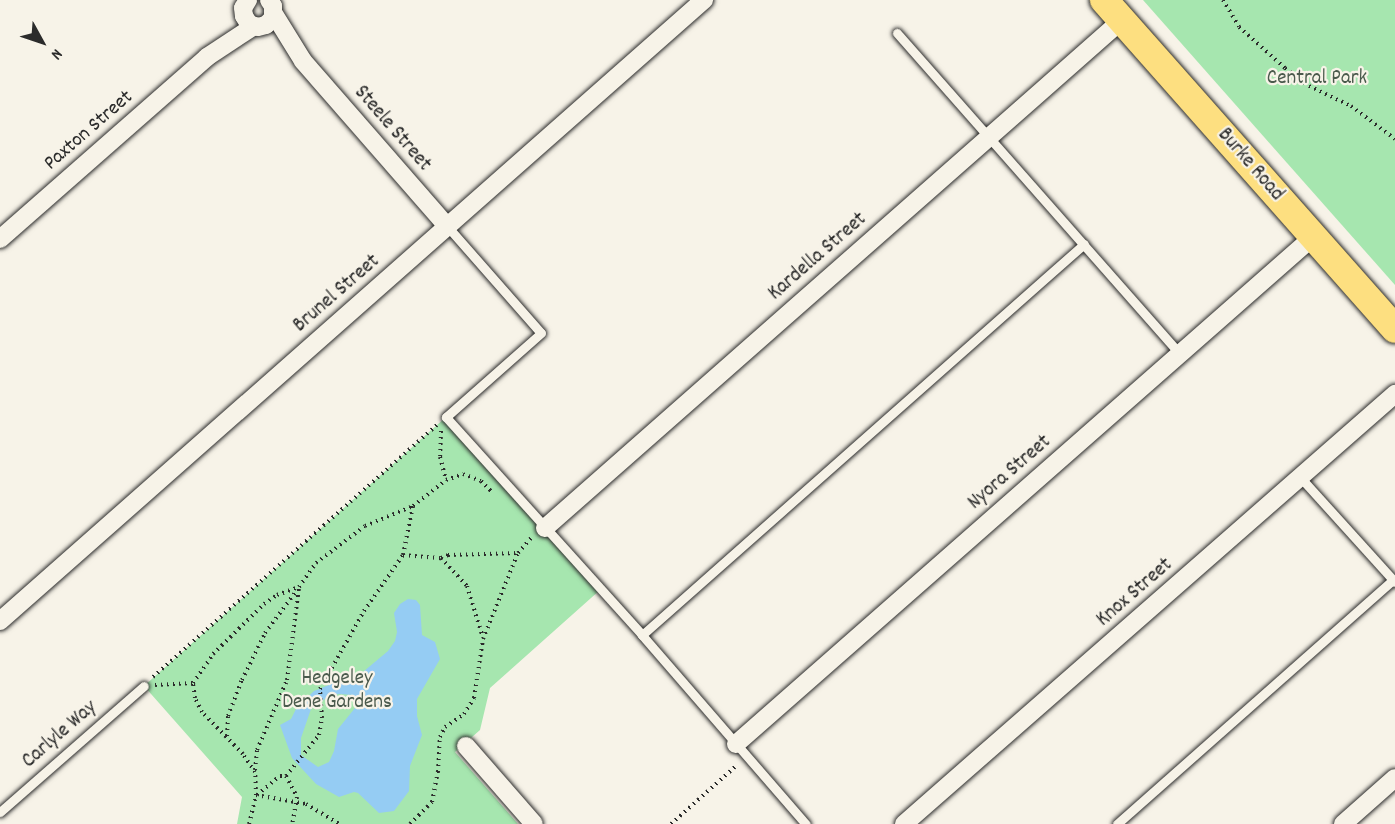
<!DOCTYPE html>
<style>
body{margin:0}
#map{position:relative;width:1395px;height:824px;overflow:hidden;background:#f7f3e8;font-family:Dekko,sans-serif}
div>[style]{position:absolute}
.green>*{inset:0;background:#a6e6af}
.water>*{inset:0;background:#95ccf3}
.path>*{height:4px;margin-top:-2px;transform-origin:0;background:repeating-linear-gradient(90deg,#2b2b2b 0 1.5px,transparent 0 6px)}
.roads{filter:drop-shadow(0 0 2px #2b2b2b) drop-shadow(0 0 2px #2b2b2b)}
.service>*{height:9px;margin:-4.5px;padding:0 4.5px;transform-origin:4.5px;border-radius:4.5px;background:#f7f3e8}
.minor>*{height:18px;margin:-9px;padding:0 9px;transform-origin:9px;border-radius:9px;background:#f7f3e8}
.primary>*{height:28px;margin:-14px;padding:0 14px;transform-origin:14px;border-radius:14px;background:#fddf80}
span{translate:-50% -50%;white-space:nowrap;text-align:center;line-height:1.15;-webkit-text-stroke:4.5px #f7f3e8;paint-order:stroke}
.park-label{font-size:21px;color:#4a5a4c}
.street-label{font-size:21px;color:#2b2b2b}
.north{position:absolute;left:12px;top:12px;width:60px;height:60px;-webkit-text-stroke:4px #f7f3e8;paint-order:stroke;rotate:130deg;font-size:16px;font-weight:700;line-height:24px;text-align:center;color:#2b2b2b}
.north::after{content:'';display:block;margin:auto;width:21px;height:27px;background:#2b2b2b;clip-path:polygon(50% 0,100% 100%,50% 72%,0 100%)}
</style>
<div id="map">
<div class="green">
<i style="clip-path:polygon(1143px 0,1395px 0,1395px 285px)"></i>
<i style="clip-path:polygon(446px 417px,600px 590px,490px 688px,480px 730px,455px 752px,518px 824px,237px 824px,242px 797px,144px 686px)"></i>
</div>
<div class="water">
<i style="clip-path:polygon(evenodd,408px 599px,416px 600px,420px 605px,422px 635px,435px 642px,440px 659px,417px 699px,417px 716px,422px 735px,410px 766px,409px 791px,394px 811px,379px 813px,358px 793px,354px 792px,339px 797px,316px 784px,292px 758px,280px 725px,291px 719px,297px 707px,314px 691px,334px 683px,351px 682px,388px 651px,395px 641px,397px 632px,394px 613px,400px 604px,408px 599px,339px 694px,353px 695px,355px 708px,338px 729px,334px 751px,329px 762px,318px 767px,301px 755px,301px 738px,311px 709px,329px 696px,339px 694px)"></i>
</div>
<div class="path">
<i style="left:1223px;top:0;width:31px;rotate:59deg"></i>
<i style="left:1239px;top:27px;width:62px;rotate:41.7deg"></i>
<i style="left:1285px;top:68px;width:30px;rotate:37deg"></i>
<i style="left:1309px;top:86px;width:47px;rotate:25.5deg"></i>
<i style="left:1351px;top:106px;width:55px;rotate:36.9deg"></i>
<i style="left:441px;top:431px;width:26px;rotate:92deg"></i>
<i style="left:440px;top:457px;width:24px;rotate:75deg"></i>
<i style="left:403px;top:555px;width:50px;rotate:-78.5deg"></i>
<i style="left:441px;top:558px;width:38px;rotate:47deg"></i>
<i style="left:467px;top:586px;width:54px;rotate:72.9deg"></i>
<i style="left:153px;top:677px;width:380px;rotate:-41.6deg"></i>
<i style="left:155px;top:685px;width:38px;rotate:-3deg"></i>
<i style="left:227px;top:736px;width:20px;rotate:-87deg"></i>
<i style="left:228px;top:716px;width:39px;rotate:-69deg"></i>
<i style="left:242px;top:680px;width:52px;rotate:-63.9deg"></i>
<i style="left:265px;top:633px;width:54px;rotate:-53.3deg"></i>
<i style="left:255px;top:770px;width:20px;rotate:-84deg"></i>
<i style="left:257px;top:750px;width:76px;rotate:-66.8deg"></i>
<i style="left:287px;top:680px;width:94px;rotate:-82.6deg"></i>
<i style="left:286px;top:776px;width:24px;rotate:62deg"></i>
<i style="left:297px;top:797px;width:27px;rotate:100deg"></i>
<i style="left:256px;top:795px;width:23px;rotate:-92deg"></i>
<i style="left:255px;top:772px;width:22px;rotate:-124deg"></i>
<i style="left:243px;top:754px;width:59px;rotate:-134.3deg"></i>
<i style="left:202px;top:712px;width:16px;rotate:-117deg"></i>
<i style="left:195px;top:698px;width:15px;rotate:-98deg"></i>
<i style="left:193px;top:683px;width:35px;rotate:-55deg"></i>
<i style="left:213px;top:654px;width:71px;rotate:-44.4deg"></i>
<i style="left:264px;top:604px;width:16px;rotate:-35deg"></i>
<i style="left:277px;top:595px;width:23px;rotate:-20deg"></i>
<i style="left:299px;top:587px;width:29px;rotate:-55deg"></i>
<i style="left:316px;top:563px;width:61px;rotate:-37.1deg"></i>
<i style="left:365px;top:526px;width:52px;rotate:-22.6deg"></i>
<i style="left:413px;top:506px;width:42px;rotate:-38.2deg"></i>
<i style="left:446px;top:480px;width:18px;rotate:-19deg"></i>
<i style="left:463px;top:474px;width:19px;rotate:21deg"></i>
<i style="left:481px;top:481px;width:16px;rotate:45deg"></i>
<i style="left:257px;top:795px;width:30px;rotate:-40deg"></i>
<i style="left:280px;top:776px;width:6px"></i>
<i style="left:286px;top:776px;width:53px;rotate:-51.2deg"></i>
<i style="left:319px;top:735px;width:17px;rotate:-80deg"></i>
<i style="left:322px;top:718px;width:29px;rotate:-94deg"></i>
<i style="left:320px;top:689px;width:90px;rotate:-60.6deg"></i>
<i style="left:364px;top:611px;width:68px;rotate:-55.1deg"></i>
<i style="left:403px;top:555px;width:38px;rotate:5deg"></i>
<i style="left:441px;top:558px;width:8px;rotate:-23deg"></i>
<i style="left:448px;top:555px;width:70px;rotate:-1.6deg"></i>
<i style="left:249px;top:824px;width:30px;rotate:-76deg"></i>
<i style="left:256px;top:795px;width:51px;rotate:10.2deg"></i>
<i style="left:306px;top:804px;width:39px;rotate:31deg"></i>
<i style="left:410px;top:824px;width:31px;rotate:-45deg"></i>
<i style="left:432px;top:802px;width:31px;rotate:-79deg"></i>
<i style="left:438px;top:772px;width:35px;rotate:-87deg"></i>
<i style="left:440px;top:737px;width:11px;rotate:-63deg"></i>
<i style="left:445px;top:727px;width:23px;rotate:-34deg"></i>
<i style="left:464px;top:714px;width:19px;rotate:-58deg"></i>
<i style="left:474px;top:698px;width:60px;rotate:-81.3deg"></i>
<i style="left:483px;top:639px;width:93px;rotate:-67.9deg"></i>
<i style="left:518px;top:553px;width:20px;rotate:-49deg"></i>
<i style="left:671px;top:824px;width:89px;rotate:-41.8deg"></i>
</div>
<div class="roads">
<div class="service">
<i style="left:897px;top:33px;width:428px;rotate:48.6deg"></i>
<i style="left:447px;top:226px;width:142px;rotate:48.7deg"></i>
<i style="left:541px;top:333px;width:127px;rotate:138.5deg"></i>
<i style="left:446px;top:417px;width:293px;rotate:48deg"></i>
<i style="left:642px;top:635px;width:250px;rotate:49.1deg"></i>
<i style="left:1301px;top:478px;width:140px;rotate:47.9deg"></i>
<i style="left:642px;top:635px;width:590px;rotate:-41.5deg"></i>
<i style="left:0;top:812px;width:191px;rotate:-41.2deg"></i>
<i style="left:1117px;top:824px;width:368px;rotate:-41.5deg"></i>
</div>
<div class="minor">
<i style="left:248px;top:0;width:9px;rotate:122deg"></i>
<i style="left:243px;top:8px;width:8px;rotate:83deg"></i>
<i style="left:244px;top:16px;width:9px;rotate:58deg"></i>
<i style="left:249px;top:24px;width:9px;rotate:18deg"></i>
<i style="left:258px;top:27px;width:8px;rotate:-14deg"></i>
<i style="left:266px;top:25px;width:10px;rotate:-45deg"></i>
<i style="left:273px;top:18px;width:12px;rotate:-90deg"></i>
<i style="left:273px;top:6px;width:7px;rotate:-124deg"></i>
<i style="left:274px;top:14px;width:55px;rotate:58.3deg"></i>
<i style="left:303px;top:61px;width:219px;rotate:48.9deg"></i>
<i style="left:0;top:239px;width:276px;rotate:-41.3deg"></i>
<i style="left:207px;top:57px;width:56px;rotate:-33.4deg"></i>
<i style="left:545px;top:528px;width:769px;rotate:-41.36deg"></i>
<i style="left:0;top:621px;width:939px;rotate:-41.42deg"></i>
<i style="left:736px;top:744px;width:768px;rotate:-41.31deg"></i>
<i style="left:466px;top:746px;width:103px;rotate:48.9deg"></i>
<i style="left:904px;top:824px;width:653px;rotate:-41.21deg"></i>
<i style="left:1343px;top:824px;width:69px;rotate:-41.5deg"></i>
</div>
<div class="primary">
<i style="left:1104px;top:0;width:439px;rotate:48.5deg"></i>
</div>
</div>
<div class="park-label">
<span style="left:1317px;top:79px">Central Park</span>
<span style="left:337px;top:691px">Hedgeley<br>Dene Gardens</span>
</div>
<div class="street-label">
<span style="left:392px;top:129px;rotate:49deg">Steele Street</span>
<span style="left:89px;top:131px;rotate:-41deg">Paxton Street</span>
<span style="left:1250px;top:165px;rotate:49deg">Burke Road</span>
<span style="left:818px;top:257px;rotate:-41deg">Kardella Street</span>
<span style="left:337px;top:294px;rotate:-41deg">Brunel Street</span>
<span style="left:1010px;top:473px;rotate:-41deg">Nyora Street</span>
<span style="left:1135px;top:593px;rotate:-41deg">Knox Street</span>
<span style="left:60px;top:735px;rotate:-41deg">Carlyle Way</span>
</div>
<div class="north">N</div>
</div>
